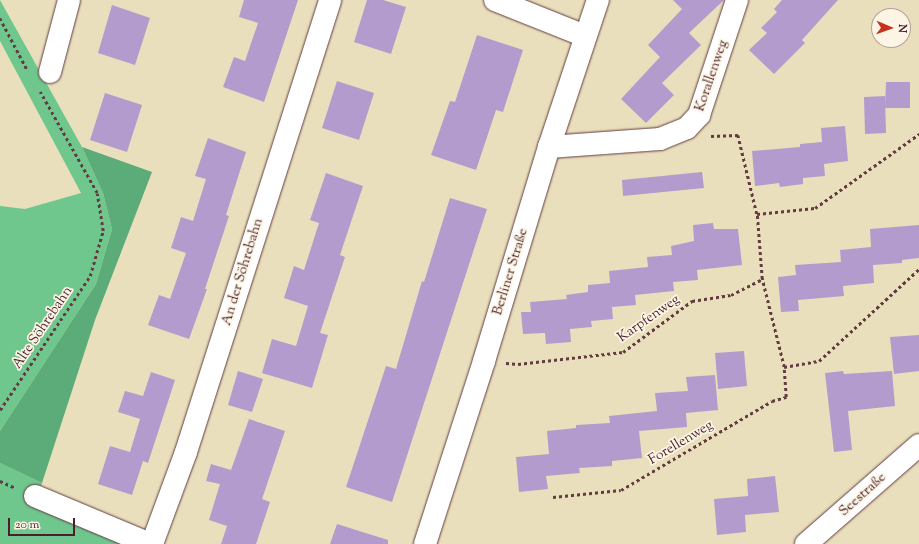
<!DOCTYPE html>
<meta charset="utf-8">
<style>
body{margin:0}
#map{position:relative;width:919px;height:544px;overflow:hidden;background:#eadfbc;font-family:"Sorts Mill Goudy",serif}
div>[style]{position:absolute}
.green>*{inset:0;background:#6fc78e}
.forest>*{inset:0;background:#5bac79}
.building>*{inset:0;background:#b49bcd}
.path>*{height:2.5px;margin-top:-1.25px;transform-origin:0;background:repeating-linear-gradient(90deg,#623c41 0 3px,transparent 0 6px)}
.roads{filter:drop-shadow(0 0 1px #623c41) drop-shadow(0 0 1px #623c41)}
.minor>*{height:22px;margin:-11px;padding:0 11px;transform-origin:11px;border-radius:11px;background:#fff}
span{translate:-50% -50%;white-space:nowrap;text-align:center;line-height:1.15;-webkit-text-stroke:3.5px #fcf5e5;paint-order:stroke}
.street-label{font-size:14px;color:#4a1f2b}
.north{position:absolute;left:871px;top:8px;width:40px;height:40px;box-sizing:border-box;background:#fcf5e5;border:1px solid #b59f9b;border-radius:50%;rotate:92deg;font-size:11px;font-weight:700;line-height:16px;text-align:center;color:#4a1f2b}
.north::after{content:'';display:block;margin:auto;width:14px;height:18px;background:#c8321e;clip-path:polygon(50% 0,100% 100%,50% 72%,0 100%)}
.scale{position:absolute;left:8px;top:518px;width:67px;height:18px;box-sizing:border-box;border:2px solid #4a1f2b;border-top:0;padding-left:5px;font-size:12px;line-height:14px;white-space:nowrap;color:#4a1f2b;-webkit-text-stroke:3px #fcf5e5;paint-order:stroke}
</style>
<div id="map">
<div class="green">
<i style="clip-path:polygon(0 0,82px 147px,103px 193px,112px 229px,96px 284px,0 431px,0 206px,25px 209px,81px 193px,0 41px)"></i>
<i style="clip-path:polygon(0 463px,42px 483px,35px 507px,128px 544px,0 544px)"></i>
</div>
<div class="forest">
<i style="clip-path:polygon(82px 147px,152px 172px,95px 320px,42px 483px,0 463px,0 431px,96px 284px,112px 229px,103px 193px)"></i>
</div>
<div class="building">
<i style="clip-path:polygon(244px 0,298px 0,264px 102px,223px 87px,234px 57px,245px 61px,258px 23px,239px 17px)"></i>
<i style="clip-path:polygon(367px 0,383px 0,406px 7px,391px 54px,354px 42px)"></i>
<i style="clip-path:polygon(673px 0,724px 0,689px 33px,701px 45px,662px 83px,674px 95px,646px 123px,621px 99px,660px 57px,648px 45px,682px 9px)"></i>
<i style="clip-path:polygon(782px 0,838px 0,802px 40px,805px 43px,774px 74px,749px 50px,767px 33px,761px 28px,777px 12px,774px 9px)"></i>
<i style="clip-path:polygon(112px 5px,150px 18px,135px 65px,98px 53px)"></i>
<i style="clip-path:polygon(477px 35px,523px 50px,503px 112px,496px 110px,476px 170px,431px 155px,450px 101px,455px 102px)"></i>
<i style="clip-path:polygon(337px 81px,374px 93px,359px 140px,322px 128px)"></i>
<i style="clip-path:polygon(886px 82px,910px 82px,910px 108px,885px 108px)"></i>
<i style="clip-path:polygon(105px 93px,142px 105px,127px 152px,90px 140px)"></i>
<i style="clip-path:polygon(885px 96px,886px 133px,865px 134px,864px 97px)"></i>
<i style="clip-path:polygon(845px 126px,848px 161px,824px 164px,825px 176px,803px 178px,803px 184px,780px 187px,779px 183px,755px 186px,752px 151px,800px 147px,800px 144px,822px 142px,821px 128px)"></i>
<i style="clip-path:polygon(208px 138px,246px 152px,226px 215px,229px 216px,205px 289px,207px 289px,189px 339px,148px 325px,159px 295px,170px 299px,186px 253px,171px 248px,181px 217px,193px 221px,206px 179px,195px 176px)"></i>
<i style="clip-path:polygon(702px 172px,704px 188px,623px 196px,622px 180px)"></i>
<i style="clip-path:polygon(326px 173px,363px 186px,340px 255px,345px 257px,320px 333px,328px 335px,312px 388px,262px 373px,272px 339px,296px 346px,308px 306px,284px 298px,294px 266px,304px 270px,319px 223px,310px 220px)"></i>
<i style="clip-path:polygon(450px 198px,487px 209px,392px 502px,346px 487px,386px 366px,396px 369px,422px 281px,424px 282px)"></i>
<i style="clip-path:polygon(713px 223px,714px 229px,738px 229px,742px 265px,697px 270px,698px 280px,673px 282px,674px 291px,635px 295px,636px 305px,612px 307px,613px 319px,591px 321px,592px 327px,570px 329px,571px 342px,546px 344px,545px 333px,523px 334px,521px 312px,531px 312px,530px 302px,567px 299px,566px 295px,588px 292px,588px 285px,610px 283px,609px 271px,648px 267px,647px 257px,672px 255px,671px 246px,694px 241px,693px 225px)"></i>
<i style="clip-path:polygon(919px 225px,919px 258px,902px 260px,902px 263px,873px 265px,874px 283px,843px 286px,844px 296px,798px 300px,799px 311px,781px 312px,778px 277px,796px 275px,795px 265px,841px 262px,840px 250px,871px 247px,870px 229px)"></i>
<i style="clip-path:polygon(919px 335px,919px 371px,894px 374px,890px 337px)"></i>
<i style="clip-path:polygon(744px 351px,747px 386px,718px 389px,715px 353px)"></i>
<i style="clip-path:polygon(238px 371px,263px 379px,252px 412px,228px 405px)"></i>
<i style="clip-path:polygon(843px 371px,844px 374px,892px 371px,895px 406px,848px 411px,852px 450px,834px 452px,825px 373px)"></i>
<i style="clip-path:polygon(151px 372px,175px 380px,148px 463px,143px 461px,132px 495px,98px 484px,110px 446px,130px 452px,140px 419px,118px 412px,125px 391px,143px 396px)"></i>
<i style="clip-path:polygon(715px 375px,718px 410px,686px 413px,687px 427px,639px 431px,642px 458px,612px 461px,612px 466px,579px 468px,580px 473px,546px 476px,548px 489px,519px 492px,516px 457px,549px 454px,547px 431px,576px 428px,576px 425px,610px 423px,609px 416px,657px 411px,655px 393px,688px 391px,686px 377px)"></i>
<i style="clip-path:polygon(249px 419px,285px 431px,262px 499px,270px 502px,256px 544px,221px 544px,227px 526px,209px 520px,220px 484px,206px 481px,211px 464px,231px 470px)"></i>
<i style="clip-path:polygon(775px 476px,779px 512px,745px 515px,746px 532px,717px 535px,714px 499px,748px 496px,747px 479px)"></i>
<i style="clip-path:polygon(337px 524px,388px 540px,388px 544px,330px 544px)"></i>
</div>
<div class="path">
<i style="left:0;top:18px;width:60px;rotate:62.2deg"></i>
<i style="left:711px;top:136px;width:27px;rotate:-2deg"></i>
<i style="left:738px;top:135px;width:81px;rotate:76.5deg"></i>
<i style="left:506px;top:363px;width:12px;rotate:5deg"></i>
<i style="left:518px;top:364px;width:106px;rotate:-6.5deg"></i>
<i style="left:623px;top:352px;width:86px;rotate:-36.5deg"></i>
<i style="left:692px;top:301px;width:39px;rotate:-9deg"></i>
<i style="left:731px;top:295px;width:35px;rotate:-27deg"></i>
<i style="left:762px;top:279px;width:65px;rotate:-94.4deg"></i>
<i style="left:757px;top:214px;width:58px;rotate:-5.9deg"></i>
<i style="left:815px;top:208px;width:128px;rotate:-35.4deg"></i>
<i style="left:784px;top:367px;width:36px;rotate:-10deg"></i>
<i style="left:819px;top:361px;width:136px;rotate:-42.6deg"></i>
<i style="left:0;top:410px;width:161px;rotate:-56.1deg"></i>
<i style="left:90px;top:276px;width:47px;rotate:-73.9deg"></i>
<i style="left:103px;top:231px;width:38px;rotate:-99deg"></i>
<i style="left:97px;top:193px;width:116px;rotate:-119.4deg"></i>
<i style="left:0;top:481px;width:17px;rotate:24deg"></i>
<i style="left:553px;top:497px;width:68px;rotate:-5.9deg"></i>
<i style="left:621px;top:490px;width:175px;rotate:-30.5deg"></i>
<i style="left:772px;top:401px;width:15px;rotate:-16deg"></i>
<i style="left:786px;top:397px;width:30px;rotate:-94deg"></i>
<i style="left:784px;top:367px;width:91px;rotate:-104deg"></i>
</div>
<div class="roads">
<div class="minor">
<i style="left:495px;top:0;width:97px;rotate:21.8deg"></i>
<i style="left:50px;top:72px;width:74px;rotate:-75.2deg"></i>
<i style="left:549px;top:147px;width:111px;rotate:-4.1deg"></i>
<i style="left:660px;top:139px;width:29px;rotate:-22deg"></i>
<i style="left:687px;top:128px;width:18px;rotate:-47deg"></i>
<i style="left:699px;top:115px;width:121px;rotate:-71.7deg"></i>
<i style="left:35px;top:496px;width:125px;rotate:22.7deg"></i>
<i style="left:152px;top:544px;width:98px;rotate:-69.7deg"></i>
<i style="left:186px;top:452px;width:474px;rotate:-72.3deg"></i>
<i style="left:425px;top:544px;width:192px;rotate:-72.1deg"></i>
<i style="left:484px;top:361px;width:224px;rotate:-73.1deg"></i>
<i style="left:549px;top:147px;width:155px;rotate:-71.6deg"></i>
<i style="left:806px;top:544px;width:150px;rotate:-41.2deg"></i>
</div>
</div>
<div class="street-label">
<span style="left:712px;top:76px;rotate:-71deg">Korallenweg</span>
<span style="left:243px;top:272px;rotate:-73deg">An der Söhrebahn</span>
<span style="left:511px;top:272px;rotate:-73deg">Berliner Straße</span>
<span style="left:649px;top:319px;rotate:-35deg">Karpfenweg</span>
<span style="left:43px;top:328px;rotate:-56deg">Alte Söhrebahn</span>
<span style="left:681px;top:443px;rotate:-31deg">Forellenweg</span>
<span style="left:863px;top:495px;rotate:-42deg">Seestraße</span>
</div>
<div class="north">N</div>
<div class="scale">20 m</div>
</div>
